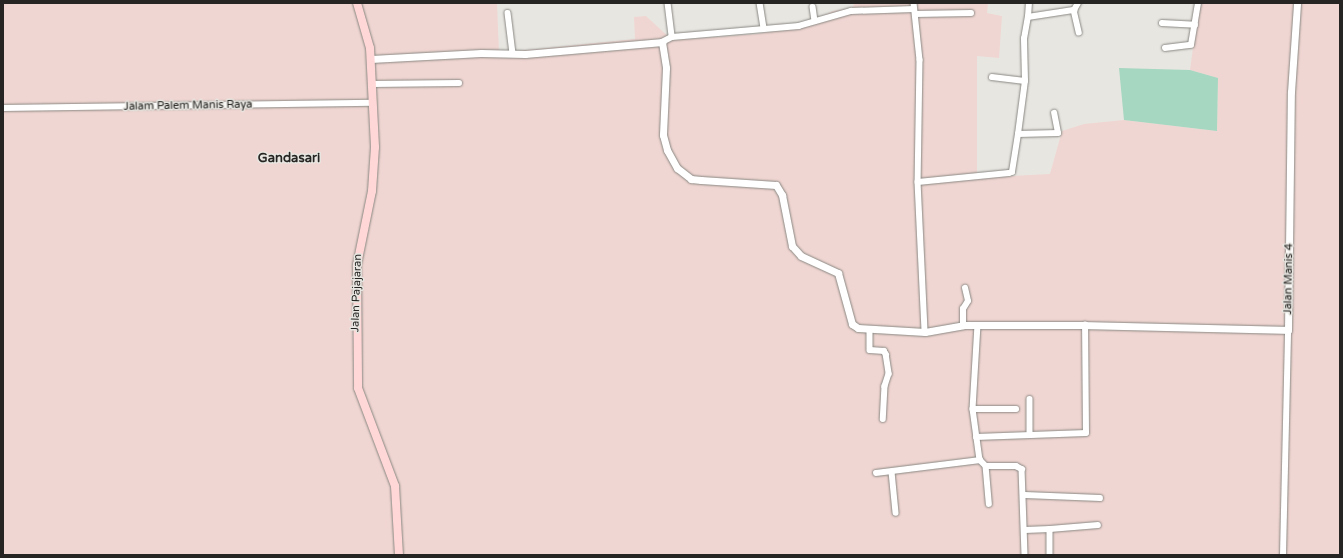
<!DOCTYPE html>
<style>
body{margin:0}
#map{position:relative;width:1343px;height:558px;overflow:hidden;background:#e8e6e1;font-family:"Varela Round",sans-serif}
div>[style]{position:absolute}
.industrial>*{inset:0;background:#f0d6d2}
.green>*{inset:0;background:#a6d7c0}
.roads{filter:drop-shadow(0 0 1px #8a8883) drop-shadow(0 0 1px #8a8883)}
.minor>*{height:5.5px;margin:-2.75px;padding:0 2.75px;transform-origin:2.75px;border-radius:2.75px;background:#fff}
.tertiary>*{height:7px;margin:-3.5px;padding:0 3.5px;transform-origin:3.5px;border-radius:3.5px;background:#fff}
.secondary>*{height:8px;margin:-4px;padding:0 4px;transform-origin:4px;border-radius:4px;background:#ffd7d6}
span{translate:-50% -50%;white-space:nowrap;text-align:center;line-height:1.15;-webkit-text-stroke:3px #e8e6e1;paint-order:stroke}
.street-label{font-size:11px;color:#262523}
.quarter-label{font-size:13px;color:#262523;font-weight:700}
.frame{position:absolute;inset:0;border:4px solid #262523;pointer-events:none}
</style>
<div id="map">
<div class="industrial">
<i style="clip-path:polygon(3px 3px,497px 3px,499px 53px,635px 39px,634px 17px,646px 16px,672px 40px,757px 34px,807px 25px,833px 11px,853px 8px,854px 3px,988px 3px,987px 13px,1002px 16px,999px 58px,977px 56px,977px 178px,1050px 174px,1062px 131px,1084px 124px,1124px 120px,1217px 131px,1218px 78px,1190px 70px,1199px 3px,1340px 3px,1340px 555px,3px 555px)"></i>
</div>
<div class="green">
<i style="clip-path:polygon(1119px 68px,1190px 70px,1218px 78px,1217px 131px,1124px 120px)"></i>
</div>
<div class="roads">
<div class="minor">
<i style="left:668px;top:3px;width:34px;rotate:83deg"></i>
<i style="left:760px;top:3px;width:24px;rotate:81deg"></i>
<i style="left:914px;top:3px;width:57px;rotate:84deg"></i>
<i style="left:920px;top:60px;width:122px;rotate:90.9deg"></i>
<i style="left:918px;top:182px;width:150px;rotate:87.3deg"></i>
<i style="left:813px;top:7px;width:14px;rotate:82deg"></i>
<i style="left:1074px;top:10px;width:23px;rotate:77deg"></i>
<i style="left:508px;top:13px;width:41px;rotate:83deg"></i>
<i style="left:915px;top:14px;width:56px;rotate:-1deg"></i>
<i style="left:1028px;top:17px;width:14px;rotate:-86deg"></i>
<i style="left:1162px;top:23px;width:33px;rotate:3deg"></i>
<i style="left:662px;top:42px;width:11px;rotate:-27deg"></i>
<i style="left:672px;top:37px;width:127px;rotate:-5deg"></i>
<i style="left:799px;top:26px;width:54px;rotate:-16.1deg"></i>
<i style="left:851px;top:11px;width:63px;rotate:-1.8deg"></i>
<i style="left:1165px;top:48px;width:26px;rotate:-7deg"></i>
<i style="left:1191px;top:45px;width:43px;rotate:-80.5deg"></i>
<i style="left:992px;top:77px;width:33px;rotate:7deg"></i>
<i style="left:372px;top:84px;width:87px;rotate:-0.7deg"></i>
<i style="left:3px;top:108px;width:370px;rotate:-0.8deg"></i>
<i style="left:1018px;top:134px;width:53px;rotate:-82.5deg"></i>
<i style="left:1025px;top:81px;width:42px;rotate:-91.4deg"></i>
<i style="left:1024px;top:39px;width:22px;rotate:-80deg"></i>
<i style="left:1028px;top:17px;width:47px;rotate:-8.7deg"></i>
<i style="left:1074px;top:10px;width:8px;rotate:-60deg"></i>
<i style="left:918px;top:182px;width:91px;rotate:-5.6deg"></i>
<i style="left:1009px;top:173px;width:3px;rotate:-18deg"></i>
<i style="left:1012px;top:172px;width:38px;rotate:-81deg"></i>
<i style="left:1018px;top:134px;width:40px;rotate:-1.4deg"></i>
<i style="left:1058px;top:133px;width:20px;rotate:-101deg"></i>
<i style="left:963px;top:325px;width:16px;rotate:-90deg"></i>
<i style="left:963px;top:309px;width:9px;rotate:-58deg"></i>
<i style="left:968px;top:301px;width:13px;rotate:-103deg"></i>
<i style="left:978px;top:325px;width:84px;rotate:93.4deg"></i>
<i style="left:973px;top:409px;width:51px;rotate:82.2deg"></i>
<i style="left:980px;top:460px;width:8px;rotate:45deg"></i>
<i style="left:986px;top:466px;width:30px"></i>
<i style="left:1016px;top:466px;width:7px;rotate:27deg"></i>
<i style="left:1022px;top:469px;width:86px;rotate:88deg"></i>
<i style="left:870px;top:329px;width:21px;rotate:90deg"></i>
<i style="left:870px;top:350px;width:14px;rotate:4deg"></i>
<i style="left:884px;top:351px;width:4px;rotate:56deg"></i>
<i style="left:886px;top:354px;width:20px;rotate:81deg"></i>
<i style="left:889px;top:374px;width:13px;rotate:108deg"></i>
<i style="left:885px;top:386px;width:33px;rotate:93deg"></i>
<i style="left:1030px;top:399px;width:36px;rotate:90deg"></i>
<i style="left:973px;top:409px;width:43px"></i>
<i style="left:976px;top:437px;width:110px;rotate:-2.1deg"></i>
<i style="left:1086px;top:433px;width:108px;rotate:-90.5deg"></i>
<i style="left:986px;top:466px;width:38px;rotate:85deg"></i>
<i style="left:892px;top:472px;width:41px;rotate:84.4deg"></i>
<i style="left:876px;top:473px;width:105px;rotate:-7.1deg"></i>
<i style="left:1025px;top:495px;width:75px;rotate:2.3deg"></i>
<i style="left:1050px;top:529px;width:48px;rotate:-4.8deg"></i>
<i style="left:1025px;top:530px;width:25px;rotate:-2deg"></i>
<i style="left:1050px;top:529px;width:26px;rotate:90deg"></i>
<i style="left:1283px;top:555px;width:225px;rotate:-88.7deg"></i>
</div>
<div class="tertiary">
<i style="left:371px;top:59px;width:110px;rotate:-3.1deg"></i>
<i style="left:481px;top:53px;width:44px;rotate:1.3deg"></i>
<i style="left:525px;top:54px;width:138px;rotate:-5deg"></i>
<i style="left:662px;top:42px;width:26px;rotate:81deg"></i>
<i style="left:666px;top:68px;width:67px;rotate:92.6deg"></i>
<i style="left:663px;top:135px;width:16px;rotate:75deg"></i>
<i style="left:667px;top:150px;width:21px;rotate:61deg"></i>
<i style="left:677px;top:168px;width:18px;rotate:38deg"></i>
<i style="left:691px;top:179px;width:10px;rotate:6deg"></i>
<i style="left:701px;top:180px;width:75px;rotate:3.8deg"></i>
<i style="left:776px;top:185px;width:12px;rotate:59deg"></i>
<i style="left:782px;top:195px;width:52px;rotate:78.9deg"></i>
<i style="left:792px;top:246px;width:13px;rotate:48deg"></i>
<i style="left:801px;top:256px;width:41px;rotate:24.7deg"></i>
<i style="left:838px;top:273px;width:53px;rotate:74.6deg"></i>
<i style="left:852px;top:324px;width:7px;rotate:34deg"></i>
<i style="left:858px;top:328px;width:67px;rotate:3.4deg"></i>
<i style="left:925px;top:332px;width:39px;rotate:-10deg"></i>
<i style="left:963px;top:325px;width:122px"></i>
<i style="left:1085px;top:325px;width:203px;rotate:1.4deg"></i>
<i style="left:1288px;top:330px;width:238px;rotate:-89.3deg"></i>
<i style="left:1291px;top:92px;width:89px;rotate:-86.1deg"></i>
</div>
<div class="secondary">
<i style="left:357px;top:3px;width:47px;rotate:73.9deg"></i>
<i style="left:370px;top:48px;width:99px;rotate:87.1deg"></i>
<i style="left:375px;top:147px;width:44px;rotate:93.9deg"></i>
<i style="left:372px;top:191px;width:76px;rotate:101.5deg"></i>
<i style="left:357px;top:265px;width:123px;rotate:89.5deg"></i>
<i style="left:358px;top:388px;width:105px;rotate:69.3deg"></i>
<i style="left:395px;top:486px;width:69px;rotate:86.7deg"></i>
</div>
</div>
<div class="street-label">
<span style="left:188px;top:106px;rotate:-1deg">Jalam Palem Manis Raya</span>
<span style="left:1289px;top:279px;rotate:-89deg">Jalan Manis 4</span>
<span style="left:357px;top:293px;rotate:-88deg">Jalan Pajajaran</span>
</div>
<div class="quarter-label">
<span style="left:289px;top:158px">Gandasari</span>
</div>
<div class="frame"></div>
</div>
